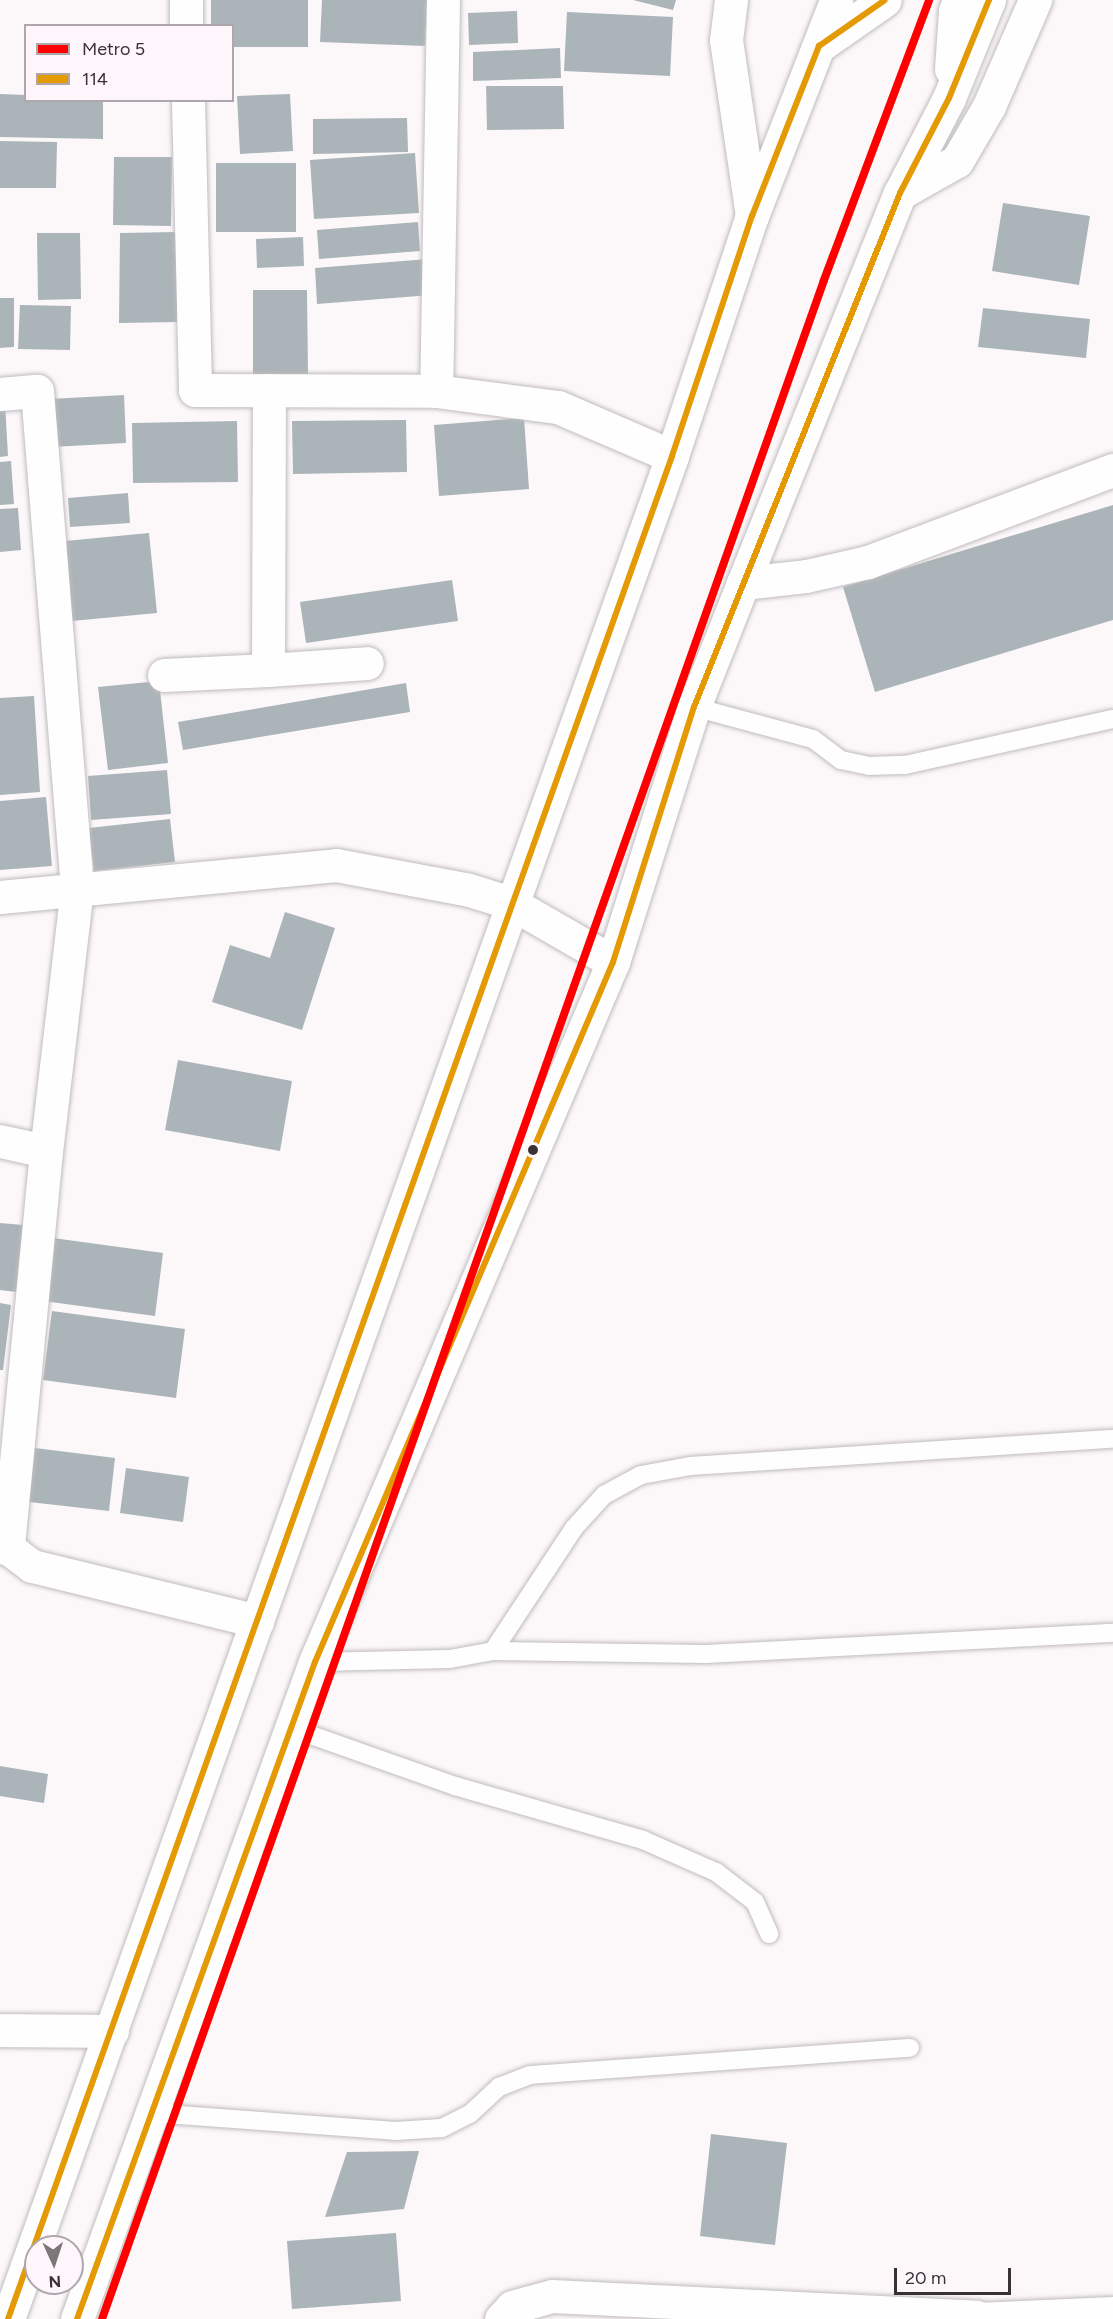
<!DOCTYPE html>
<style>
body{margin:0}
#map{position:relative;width:1113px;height:2319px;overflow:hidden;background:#fcf8fa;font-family:Figtree,sans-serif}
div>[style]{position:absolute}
.building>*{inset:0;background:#abb4b8}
.roads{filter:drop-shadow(0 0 2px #c0bbbe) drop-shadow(0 0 2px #c0bbbe)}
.lane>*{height:18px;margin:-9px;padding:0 9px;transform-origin:9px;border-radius:9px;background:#fffefe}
.street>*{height:33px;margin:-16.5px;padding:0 16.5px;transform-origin:16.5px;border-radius:16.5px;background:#fffefe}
.secondary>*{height:33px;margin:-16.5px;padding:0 16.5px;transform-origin:16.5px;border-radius:16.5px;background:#fffefe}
.primary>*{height:33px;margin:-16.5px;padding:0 16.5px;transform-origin:16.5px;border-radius:16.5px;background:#fffefe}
.bus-1>*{height:6px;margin:-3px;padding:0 3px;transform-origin:3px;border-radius:3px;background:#e49a05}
.metro-1>*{height:8px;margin:-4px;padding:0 4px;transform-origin:4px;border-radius:4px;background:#f00}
.dots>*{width:16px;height:16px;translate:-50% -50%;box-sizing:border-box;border:3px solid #fef6fa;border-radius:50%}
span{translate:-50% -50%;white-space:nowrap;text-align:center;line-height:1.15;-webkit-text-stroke:5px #fef6fa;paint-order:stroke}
.legend{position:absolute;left:24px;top:24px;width:210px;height:78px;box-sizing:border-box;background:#fef6fa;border:2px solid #afa7ab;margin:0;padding:8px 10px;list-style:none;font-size:18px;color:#393135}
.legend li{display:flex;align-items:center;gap:12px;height:30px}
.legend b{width:30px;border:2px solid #afa7ab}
.north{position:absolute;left:24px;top:2235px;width:60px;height:60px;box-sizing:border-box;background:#fef6fa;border:2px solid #afa7ab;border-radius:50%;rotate:177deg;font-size:16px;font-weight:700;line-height:24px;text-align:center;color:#393135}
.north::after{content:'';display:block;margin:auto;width:21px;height:27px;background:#7d777a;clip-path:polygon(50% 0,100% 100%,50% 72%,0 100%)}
.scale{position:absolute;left:894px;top:2268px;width:117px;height:27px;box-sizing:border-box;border:3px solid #393135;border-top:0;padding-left:8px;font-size:18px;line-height:21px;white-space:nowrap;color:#393135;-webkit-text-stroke:4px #fef6fa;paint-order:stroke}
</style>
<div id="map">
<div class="building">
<i style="clip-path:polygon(211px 0,308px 0,308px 47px,232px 47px,232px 26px,211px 26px)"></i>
<i style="clip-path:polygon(322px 0,427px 0,425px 46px,320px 42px)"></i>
<i style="clip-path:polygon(633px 0,676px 0,673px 10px)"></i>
<i style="clip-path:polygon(517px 11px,518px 43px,469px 45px,468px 13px)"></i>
<i style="clip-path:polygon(567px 12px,673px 17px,670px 76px,564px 71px)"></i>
<i style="clip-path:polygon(560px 48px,561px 78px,473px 81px,473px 52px)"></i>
<i style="clip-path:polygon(486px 86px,563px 86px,564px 129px,487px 130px)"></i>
<i style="clip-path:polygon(0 94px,26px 95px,26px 100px,103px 100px,103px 139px,0 137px)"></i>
<i style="clip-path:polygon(290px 94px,293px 151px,240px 154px,237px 96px)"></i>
<i style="clip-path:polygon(407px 118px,408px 152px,313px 154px,313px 119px)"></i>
<i style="clip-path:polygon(0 141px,57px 142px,56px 188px,0 188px)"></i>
<i style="clip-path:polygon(415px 153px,419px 213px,314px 219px,310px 160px)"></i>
<i style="clip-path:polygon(114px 157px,172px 157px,171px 226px,113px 225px)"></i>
<i style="clip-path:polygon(216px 163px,296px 163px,296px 232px,216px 232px)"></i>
<i style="clip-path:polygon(1003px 203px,1090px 216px,1079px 285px,992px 271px)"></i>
<i style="clip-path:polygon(418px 222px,420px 251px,319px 259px,317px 230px)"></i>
<i style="clip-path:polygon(177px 232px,177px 322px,119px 323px,120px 233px)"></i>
<i style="clip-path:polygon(37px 233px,80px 233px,81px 299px,38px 300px)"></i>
<i style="clip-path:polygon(303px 237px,304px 266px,257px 268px,256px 239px)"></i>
<i style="clip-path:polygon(428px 259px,431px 295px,317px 304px,315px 268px)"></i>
<i style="clip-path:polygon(253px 290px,307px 290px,308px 374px,253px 374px)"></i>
<i style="clip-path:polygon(0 298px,14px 298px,14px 347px,0 348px)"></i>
<i style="clip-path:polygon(20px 305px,71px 306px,70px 350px,18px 349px)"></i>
<i style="clip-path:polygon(983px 308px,1090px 319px,1086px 358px,978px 347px)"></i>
<i style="clip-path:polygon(124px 395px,126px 443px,52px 447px,50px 399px)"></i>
<i style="clip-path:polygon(0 404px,5px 404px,8px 456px,0 457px)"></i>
<i style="clip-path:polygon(524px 418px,529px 489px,439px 496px,434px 425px)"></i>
<i style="clip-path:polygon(406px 420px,407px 472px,293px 474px,292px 421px)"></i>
<i style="clip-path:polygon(237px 421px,238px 482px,133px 483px,132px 423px)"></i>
<i style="clip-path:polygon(11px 461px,14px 504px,0 505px,0 462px)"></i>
<i style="clip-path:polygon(128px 493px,130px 523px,70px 527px,68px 498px)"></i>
<i style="clip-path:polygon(1113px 505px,1113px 620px,875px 692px,843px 587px)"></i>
<i style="clip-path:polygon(18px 508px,21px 550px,0 552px,0 509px)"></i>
<i style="clip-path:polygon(149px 533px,157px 613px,72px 621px,65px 541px)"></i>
<i style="clip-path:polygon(452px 580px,458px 621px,306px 643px,300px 602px)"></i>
<i style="clip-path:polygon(159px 681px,168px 763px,108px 770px,98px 687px)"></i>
<i style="clip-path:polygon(406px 683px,410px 712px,183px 750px,178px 722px)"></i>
<i style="clip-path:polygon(34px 696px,40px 792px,0 795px,0 698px)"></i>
<i style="clip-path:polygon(167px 770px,171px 814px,91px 820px,88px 776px)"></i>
<i style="clip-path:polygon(46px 797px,52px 866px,0 870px,0 801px)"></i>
<i style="clip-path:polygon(170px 819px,175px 862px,94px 871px,89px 828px)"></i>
<i style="clip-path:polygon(285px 912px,335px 928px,302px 1030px,212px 1002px,230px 945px,270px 958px)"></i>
<i style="clip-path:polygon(178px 1060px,292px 1081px,280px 1151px,165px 1130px)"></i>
<i style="clip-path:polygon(0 1223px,23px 1225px,16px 1292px,0 1290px)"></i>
<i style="clip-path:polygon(53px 1238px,163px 1253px,155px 1316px,43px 1301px)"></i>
<i style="clip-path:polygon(0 1303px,11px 1305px,3px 1370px,0 1370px)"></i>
<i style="clip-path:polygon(52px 1311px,185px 1329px,176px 1398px,43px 1380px)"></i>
<i style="clip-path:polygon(35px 1448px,115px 1458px,109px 1511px,29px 1502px)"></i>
<i style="clip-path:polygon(126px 1468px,189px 1477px,183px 1522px,120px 1513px)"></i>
<i style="clip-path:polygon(0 1766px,48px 1774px,44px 1803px,0 1796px)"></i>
<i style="clip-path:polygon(711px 2134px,787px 2143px,775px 2245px,700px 2236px)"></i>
<i style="clip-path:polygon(419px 2151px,404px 2209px,325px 2217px,347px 2152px)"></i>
<i style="clip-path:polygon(396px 2233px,401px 2301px,292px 2309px,287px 2241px)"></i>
</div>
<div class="roads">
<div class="lane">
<i style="left:694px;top:707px;width:123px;rotate:15.1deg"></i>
<i style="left:813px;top:739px;width:35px;rotate:37deg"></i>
<i style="left:841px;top:760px;width:29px;rotate:12deg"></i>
<i style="left:869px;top:766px;width:36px;rotate:-2deg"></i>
<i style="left:905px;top:765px;width:213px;rotate:-12.5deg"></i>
<i style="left:493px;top:1651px;width:147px;rotate:-56.6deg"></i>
<i style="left:574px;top:1528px;width:45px;rotate:-47.7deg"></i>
<i style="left:604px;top:1495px;width:42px;rotate:-28.4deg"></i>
<i style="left:641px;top:1475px;width:51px;rotate:-10.2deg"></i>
<i style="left:691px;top:1466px;width:423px;rotate:-3.7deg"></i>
<i style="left:315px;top:1662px;width:135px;rotate:-1.3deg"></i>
<i style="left:450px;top:1659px;width:44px;rotate:-10.5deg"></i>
<i style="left:493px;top:1651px;width:213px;rotate:0.8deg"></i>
<i style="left:706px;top:1654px;width:408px;rotate:-3deg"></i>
<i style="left:291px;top:1728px;width:174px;rotate:19.5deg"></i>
<i style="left:455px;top:1786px;width:196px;rotate:16deg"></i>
<i style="left:643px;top:1840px;width:80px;rotate:23.7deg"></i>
<i style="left:716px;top:1872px;width:49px;rotate:37.6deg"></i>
<i style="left:755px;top:1902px;width:35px;rotate:66deg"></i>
<i style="left:152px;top:2113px;width:244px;rotate:4.2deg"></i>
<i style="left:395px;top:2131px;width:47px;rotate:-3.7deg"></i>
<i style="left:442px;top:2128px;width:31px;rotate:-27deg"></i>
<i style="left:470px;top:2114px;width:40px;rotate:-43deg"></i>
<i style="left:499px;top:2087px;width:33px;rotate:-21deg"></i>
<i style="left:530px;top:2075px;width:381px;rotate:-4.1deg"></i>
</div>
<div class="street">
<i style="left:186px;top:0;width:26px;rotate:90deg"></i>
<i style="left:443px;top:0;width:391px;rotate:91deg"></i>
<i style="left:436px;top:391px;width:123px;rotate:7.5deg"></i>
<i style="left:558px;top:407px;width:124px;rotate:23.3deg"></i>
<i style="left:188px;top:100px;width:290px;rotate:88.6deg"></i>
<i style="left:195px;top:390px;width:241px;rotate:0.2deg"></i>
<i style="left:0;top:394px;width:37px;rotate:-5deg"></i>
<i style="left:37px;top:391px;width:499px;rotate:85.4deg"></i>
<i style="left:77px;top:888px;width:265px;rotate:96.7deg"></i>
<i style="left:46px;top:1151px;width:399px;rotate:95.5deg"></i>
<i style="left:8px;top:1548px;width:8px;rotate:-173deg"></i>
<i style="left:743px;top:583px;width:63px;rotate:-6.3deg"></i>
<i style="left:806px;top:576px;width:64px;rotate:-12.7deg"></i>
<i style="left:868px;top:562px;width:262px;rotate:-20.6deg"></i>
<i style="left:268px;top:670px;width:99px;rotate:-4deg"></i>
<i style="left:164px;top:675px;width:104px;rotate:-2.8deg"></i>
<i style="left:268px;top:670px;width:280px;rotate:-89.8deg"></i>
<i style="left:0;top:897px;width:338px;rotate:-5.4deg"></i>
<i style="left:336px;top:865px;width:135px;rotate:10.6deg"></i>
<i style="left:469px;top:890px;width:44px;rotate:17.2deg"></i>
<i style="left:511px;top:903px;width:118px;rotate:30deg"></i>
<i style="left:0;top:1141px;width:47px;rotate:12.3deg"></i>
<i style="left:8px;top:1548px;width:30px;rotate:37deg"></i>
<i style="left:32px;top:1566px;width:232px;rotate:13.7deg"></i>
<i style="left:0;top:2030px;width:112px;rotate:0.5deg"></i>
<i style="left:501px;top:2319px;width:16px;rotate:-47deg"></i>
<i style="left:512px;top:2307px;width:41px;rotate:-15.4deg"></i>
<i style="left:552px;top:2296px;width:425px;rotate:2.8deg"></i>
<i style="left:976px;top:2319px;width:137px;rotate:-2.5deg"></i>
</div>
<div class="secondary">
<i style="left:731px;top:0;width:40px;rotate:97.1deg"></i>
<i style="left:726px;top:40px;width:178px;rotate:81.6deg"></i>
<i style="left:900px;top:193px;width:65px;rotate:-29.3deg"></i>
<i style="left:957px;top:161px;width:64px;rotate:-59.8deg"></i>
<i style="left:989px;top:106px;width:116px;rotate:-66.5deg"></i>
</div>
<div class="primary">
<i style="left:819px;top:46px;width:80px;rotate:-34.9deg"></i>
<i style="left:951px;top:69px;width:58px;rotate:-86.1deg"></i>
<i style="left:955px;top:11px;width:12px;rotate:-70deg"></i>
<i style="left:8px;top:2319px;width:1978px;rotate:-70.38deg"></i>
<i style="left:672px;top:456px;width:253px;rotate:-71.6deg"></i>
<i style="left:752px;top:216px;width:232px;rotate:-68.7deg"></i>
<i style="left:77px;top:2319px;width:699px;rotate:-70.09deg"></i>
<i style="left:315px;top:1662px;width:761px;rotate:-66.94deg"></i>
<i style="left:613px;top:962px;width:268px;rotate:-72.4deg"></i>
<i style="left:694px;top:707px;width:133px;rotate:-68.4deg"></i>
<i style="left:743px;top:583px;width:420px;rotate:-68.1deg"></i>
<i style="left:900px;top:193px;width:107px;rotate:-62.7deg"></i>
<i style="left:949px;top:98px;width:106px;rotate:-67.8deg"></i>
</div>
</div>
<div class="bus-1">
<i style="left:8px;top:2319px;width:1978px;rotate:-70.38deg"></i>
<i style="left:672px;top:456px;width:253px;rotate:-71.6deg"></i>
<i style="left:752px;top:216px;width:183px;rotate:-68.5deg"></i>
<i style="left:819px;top:46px;width:80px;rotate:-34.9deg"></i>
<i style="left:77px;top:2319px;width:699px;rotate:-70.09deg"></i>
<i style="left:315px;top:1662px;width:761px;rotate:-66.94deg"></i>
<i style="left:613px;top:962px;width:268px;rotate:-72.4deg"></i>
<i style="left:694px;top:707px;width:554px;rotate:-68.16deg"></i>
<i style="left:900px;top:193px;width:107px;rotate:-62.7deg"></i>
<i style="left:949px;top:98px;width:106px;rotate:-67.8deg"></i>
</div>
<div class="metro-1">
<i style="left:102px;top:2319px;width:2163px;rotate:-70.5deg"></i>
<i style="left:824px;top:280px;width:299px;rotate:-69.4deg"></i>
</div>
<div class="dots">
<i style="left:533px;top:1150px;background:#393135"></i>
</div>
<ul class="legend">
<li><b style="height:8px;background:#f00"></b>Metro 5</li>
<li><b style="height:8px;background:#e49a05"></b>114</li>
</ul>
<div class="north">N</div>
<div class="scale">20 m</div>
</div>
